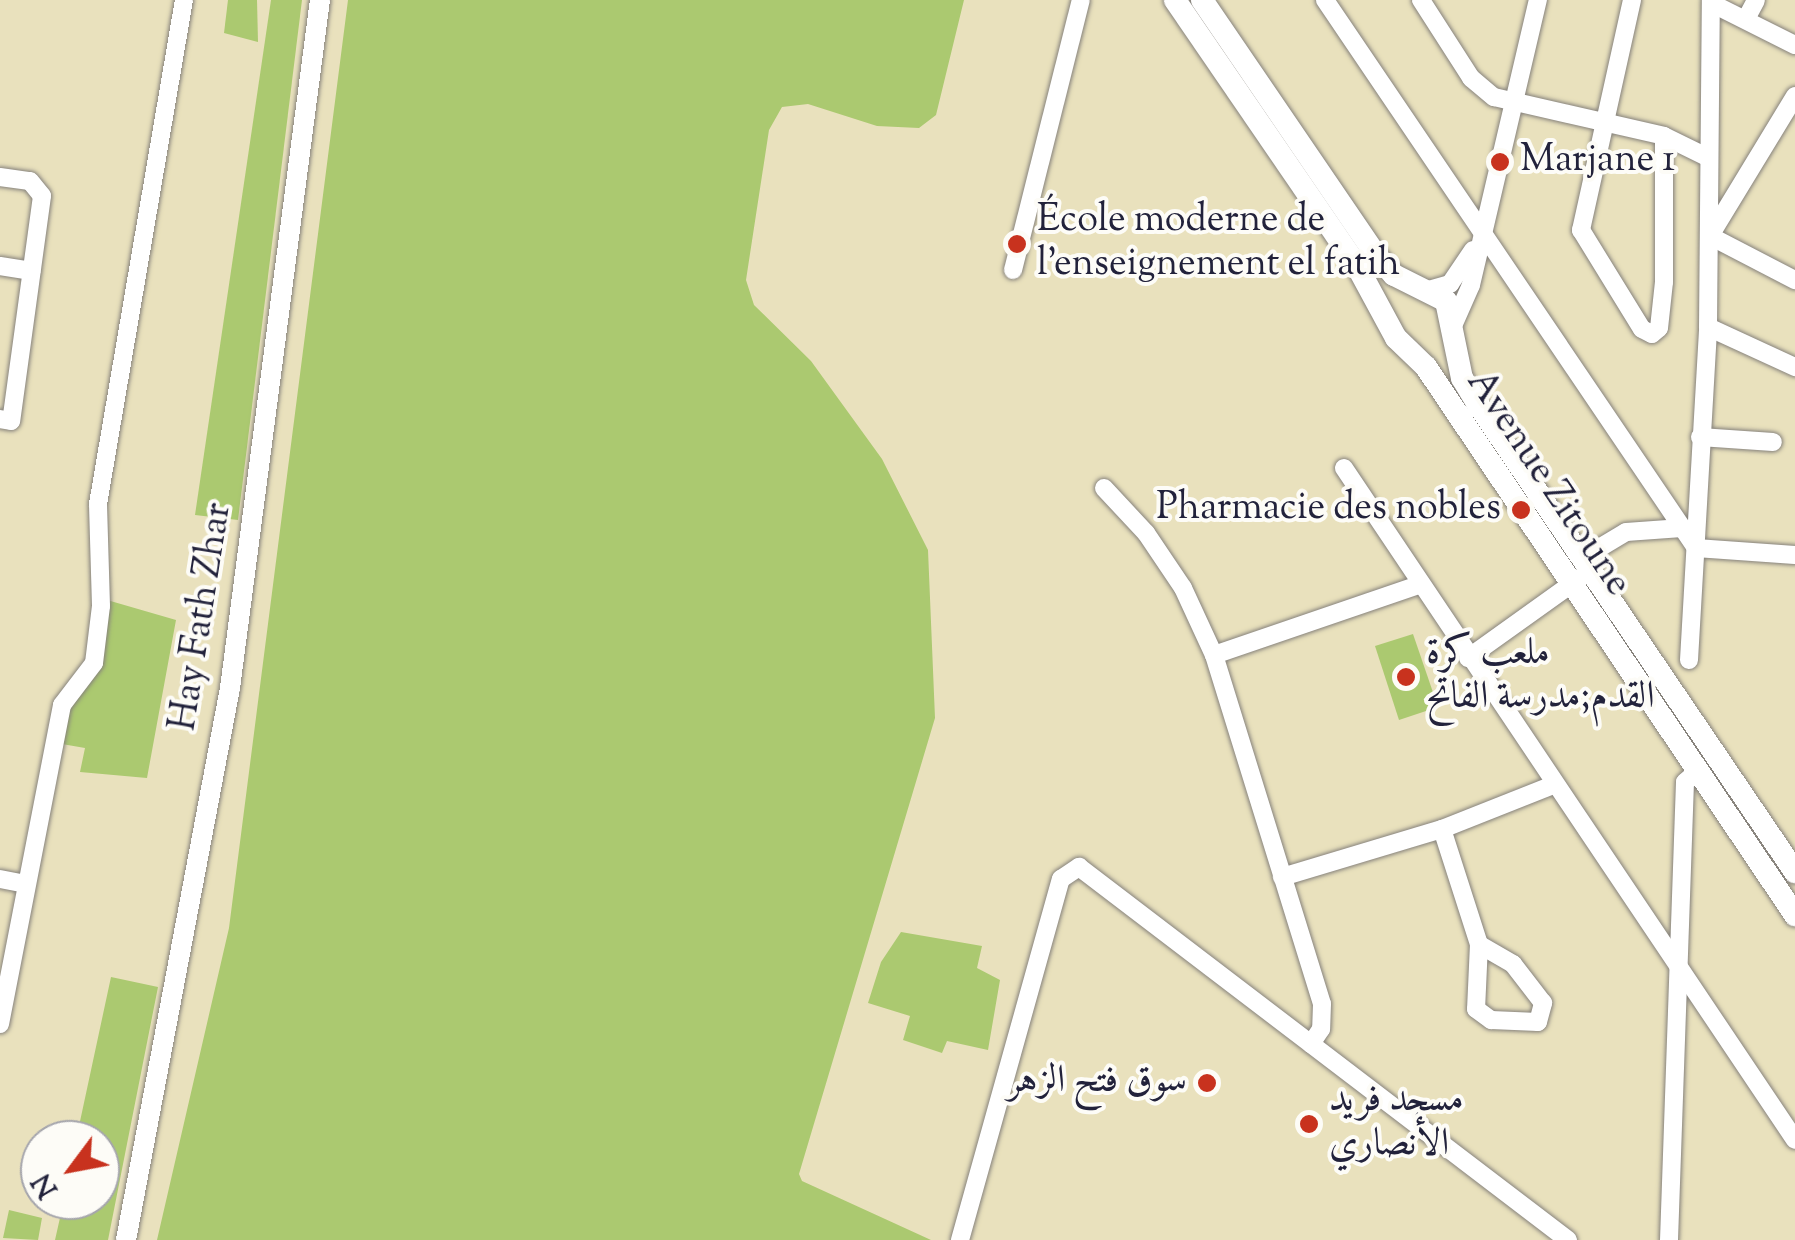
<!DOCTYPE html>
<meta charset="utf-8">
<style>
body{margin:0}
#map{position:relative;width:1795px;height:1240px;overflow:hidden;background:#e9e1bd;font-family:"Sorts Mill Goudy",Amiri,serif}
div>[style]{position:absolute}
.green>*{inset:0;background:#abc970}
.roads{filter:drop-shadow(0 0 2px #86827c) drop-shadow(0 0 2px #86827c)}
.minor>*{height:18px;margin:-9px;padding:0 9px;transform-origin:9px;border-radius:9px;background:#fff}
.tertiary>*{height:20px;margin:-10px;padding:0 10px;transform-origin:10px;border-radius:10px;background:#fff}
.secondary>*{height:22px;margin:-11px;padding:0 11px;transform-origin:11px;border-radius:11px;background:#fff}
.dots>*{width:28px;height:28px;translate:-50% -50%;box-sizing:border-box;border:5px solid #fdfcf7;border-radius:50%}
span{translate:-50% -50%;white-space:nowrap;text-align:center;line-height:1.15;-webkit-text-stroke:8px #fdfcf7;paint-order:stroke}
.poi-label{font-size:38px;color:#22223b}
.left{translate:0 -50%;text-align:left}
.right{translate:-100% -50%;text-align:right}
.street-label{font-size:38px;color:#22223b}
.north{position:absolute;left:20px;top:1120px;width:100px;height:100px;box-sizing:border-box;background:#fdfcf7;border:2px solid #a5a5ac;border-radius:50%;rotate:238deg;font-size:28px;font-weight:700;line-height:40px;text-align:center;color:#22223b}
.north::after{content:'';display:block;margin:auto;width:35px;height:45px;background:#c8321e;clip-path:polygon(50% 0,100% 100%,50% 72%,0 100%)}
</style>
<div id="map">
<div class="green">
<i style="clip-path:polygon(228px 0,257px 0,258px 42px,224px 33px)"></i>
<i style="clip-path:polygon(271px 0,302px 0,238px 520px,195px 515px)"></i>
<i style="clip-path:polygon(348px 0,964px 0,936px 115px,919px 128px,877px 126px,808px 104px,782px 107px,769px 130px,746px 280px,754px 305px,811px 361px,882px 459px,928px 550px,935px 718px,799px 1174px,802px 1181px,931px 1240px,157px 1240px,229px 928px)"></i>
<i style="clip-path:polygon(107px 600px,176px 620px,147px 778px,80px 772px,85px 748px,62px 744px,72px 697px,99px 668px)"></i>
<i style="clip-path:polygon(1413px 634px,1438px 707px,1399px 720px,1375px 646px)"></i>
<i style="clip-path:polygon(901px 932px,982px 946px,977px 968px,1000px 980px,988px 1050px,947px 1041px,942px 1053px,903px 1040px,910px 1016px,868px 1003px,881px 962px)"></i>
<i style="clip-path:polygon(111px 977px,158px 987px,108px 1240px,55px 1240px,64px 1200px,100px 1200px,100px 1140px,76px 1140px)"></i>
<i style="clip-path:polygon(9px 1210px,42px 1218px,38px 1240px,3px 1238px)"></i>
</div>
<div class="roads">
<div class="minor">
<i style="left:1325px;top:0;width:662px;rotate:55.9deg"></i>
<i style="left:1696px;top:548px;width:99px;rotate:4deg"></i>
<i style="left:1421px;top:0;width:93px;rotate:57.3deg"></i>
<i style="left:1471px;top:78px;width:30px;rotate:40deg"></i>
<i style="left:1494px;top:97px;width:174px;rotate:12.9deg"></i>
<i style="left:1664px;top:136px;width:50px;rotate:26.1deg"></i>
<i style="left:1632px;top:0;width:236px;rotate:102.5deg"></i>
<i style="left:1581px;top:230px;width:116px;rotate:58.4deg"></i>
<i style="left:1642px;top:329px;width:11px;rotate:27deg"></i>
<i style="left:1652px;top:334px;width:9px;rotate:-41deg"></i>
<i style="left:1659px;top:328px;width:46px;rotate:-83.8deg"></i>
<i style="left:1664px;top:282px;width:146px;rotate:-90deg"></i>
<i style="left:1711px;top:3px;width:94px;rotate:26.6deg"></i>
<i style="left:1746px;top:19px;width:21px;rotate:-62deg"></i>
<i style="left:1795px;top:96px;width:164px;rotate:121.3deg"></i>
<i style="left:1710px;top:236px;width:96px;rotate:27.4deg"></i>
<i style="left:0;top:177px;width:30px;rotate:8deg"></i>
<i style="left:30px;top:181px;width:19px;rotate:51deg"></i>
<i style="left:42px;top:196px;width:227px;rotate:97.8deg"></i>
<i style="left:11px;top:421px;width:11px;rotate:-170deg"></i>
<i style="left:0;top:266px;width:32px;rotate:9deg"></i>
<i style="left:1013px;top:270px;width:278px;rotate:-75.9deg"></i>
<i style="left:1429px;top:290px;width:22px;rotate:-16deg"></i>
<i style="left:1450px;top:284px;width:41px;rotate:-55.9deg"></i>
<i style="left:1708px;top:327px;width:96px;rotate:24.7deg"></i>
<i style="left:1452px;top:328px;width:47px;rotate:-66.2deg"></i>
<i style="left:1471px;top:285px;width:293px;rotate:-76.8deg"></i>
<i style="left:1700px;top:437px;width:73px;rotate:3.9deg"></i>
<i style="left:1344px;top:468px;width:809px;rotate:56.13deg"></i>
<i style="left:1104px;top:488px;width:62px;rotate:47deg"></i>
<i style="left:1146px;top:533px;width:66px;rotate:56.1deg"></i>
<i style="left:1183px;top:588px;width:74px;rotate:65.2deg"></i>
<i style="left:1214px;top:655px;width:365px;rotate:72.8deg"></i>
<i style="left:1322px;top:1004px;width:25px;rotate:92deg"></i>
<i style="left:1321px;top:1029px;width:18px;rotate:124deg"></i>
<i style="left:1581px;top:559px;width:52px;rotate:-31deg"></i>
<i style="left:1626px;top:532px;width:56px;rotate:-4.1deg"></i>
<i style="left:1214px;top:655px;width:217px;rotate:-18.9deg"></i>
<i style="left:1468px;top:658px;width:139px;rotate:-35.6deg"></i>
<i style="left:1689px;top:660px;width:334px;rotate:-86.7deg"></i>
<i style="left:1708px;top:327px;width:327px;rotate:-89.5deg"></i>
<i style="left:1442px;top:829px;width:121px;rotate:72.2deg"></i>
<i style="left:1479px;top:944px;width:65px;rotate:92.6deg"></i>
<i style="left:1476px;top:1009px;width:19px;rotate:36deg"></i>
<i style="left:1491px;top:1020px;width:47px;rotate:2.4deg"></i>
<i style="left:1538px;top:1022px;width:20px;rotate:-75deg"></i>
<i style="left:1543px;top:1003px;width:49px;rotate:-127.6deg"></i>
<i style="left:1513px;top:964px;width:39px;rotate:-150deg"></i>
<i style="left:1282px;top:877px;width:167px;rotate:-16.7deg"></i>
<i style="left:1442px;top:829px;width:119px;rotate:-21.6deg"></i>
<i style="left:0;top:879px;width:25px;rotate:11deg"></i>
<i style="left:0;top:1024px;width:325px;rotate:-79deg"></i>
<i style="left:62px;top:705px;width:53px;rotate:-52.7deg"></i>
<i style="left:94px;top:663px;width:57px;rotate:-83deg"></i>
<i style="left:101px;top:606px;width:102px;rotate:-91.7deg"></i>
<i style="left:98px;top:504px;width:511px;rotate:-80.32deg"></i>
<i style="left:960px;top:1240px;width:375px;rotate:-74.4deg"></i>
<i style="left:1061px;top:879px;width:22px;rotate:-34deg"></i>
<i style="left:1079px;top:867px;width:615px;rotate:37.34deg"></i>
<i style="left:1669px;top:1240px;width:458px;rotate:-88deg"></i>
<i style="left:1685px;top:782px;width:18px;rotate:-41deg"></i>
</div>
<div class="tertiary">
<i style="left:126px;top:1240px;width:562px;rotate:-79.33deg"></i>
<i style="left:230px;top:688px;width:694px;rotate:-82.55deg"></i>
</div>
<div class="secondary">
<i style="left:1175px;top:0;width:322px;rotate:55.6deg"></i>
<i style="left:1357px;top:266px;width:82px;rotate:61.6deg"></i>
<i style="left:1396px;top:338px;width:42px;rotate:44deg"></i>
<i style="left:1426px;top:367px;width:661px;rotate:56.05deg"></i>
<i style="left:1202px;top:0;width:307px;rotate:55.7deg"></i>
<i style="left:1375px;top:254px;width:28px;rotate:48deg"></i>
<i style="left:1394px;top:275px;width:58px;rotate:26.6deg"></i>
<i style="left:1446px;top:301px;width:79px;rotate:78.3deg"></i>
<i style="left:1462px;top:378px;width:29px;rotate:59deg"></i>
<i style="left:1477px;top:403px;width:567px;rotate:55.86deg"></i>
</div>
</div>
<div class="dots">
<i style="left:1500px;top:162px;background:#c8321e"></i>
<i style="left:1017px;top:244px;background:#c8321e"></i>
<i style="left:1521px;top:510px;background:#c8321e"></i>
<i style="left:1406px;top:677px;background:#c8321e"></i>
<i style="left:1207px;top:1083px;background:#c8321e"></i>
<i style="left:1309px;top:1124px;background:#c8321e"></i>
</div>
<div class="poi-label">
<span class="left" style="left:1520px;top:162px">Marjane 1</span>
<span class="left" style="left:1037px;top:244px">École moderne de<br>l'enseignement el fatih</span>
<span class="right" style="left:1501px;top:510px">Pharmacie des nobles</span>
<span class="left" style="left:1426px;top:677px">ملعب كرة<br>القدم;مدرسة الفاتح</span>
<span class="right" style="left:1187px;top:1083px">سوق فتح الزهر</span>
<span class="left" style="left:1329px;top:1124px">مسجد فريد<br>الأنصاري</span>
</div>
<div class="street-label">
<span style="left:1547px;top:484px;rotate:56deg">Avenue Zitoune</span>
<span style="left:203px;top:617px;rotate:-81deg">Hay Fath Zhar</span>
</div>
<div class="north">N</div>
</div>
